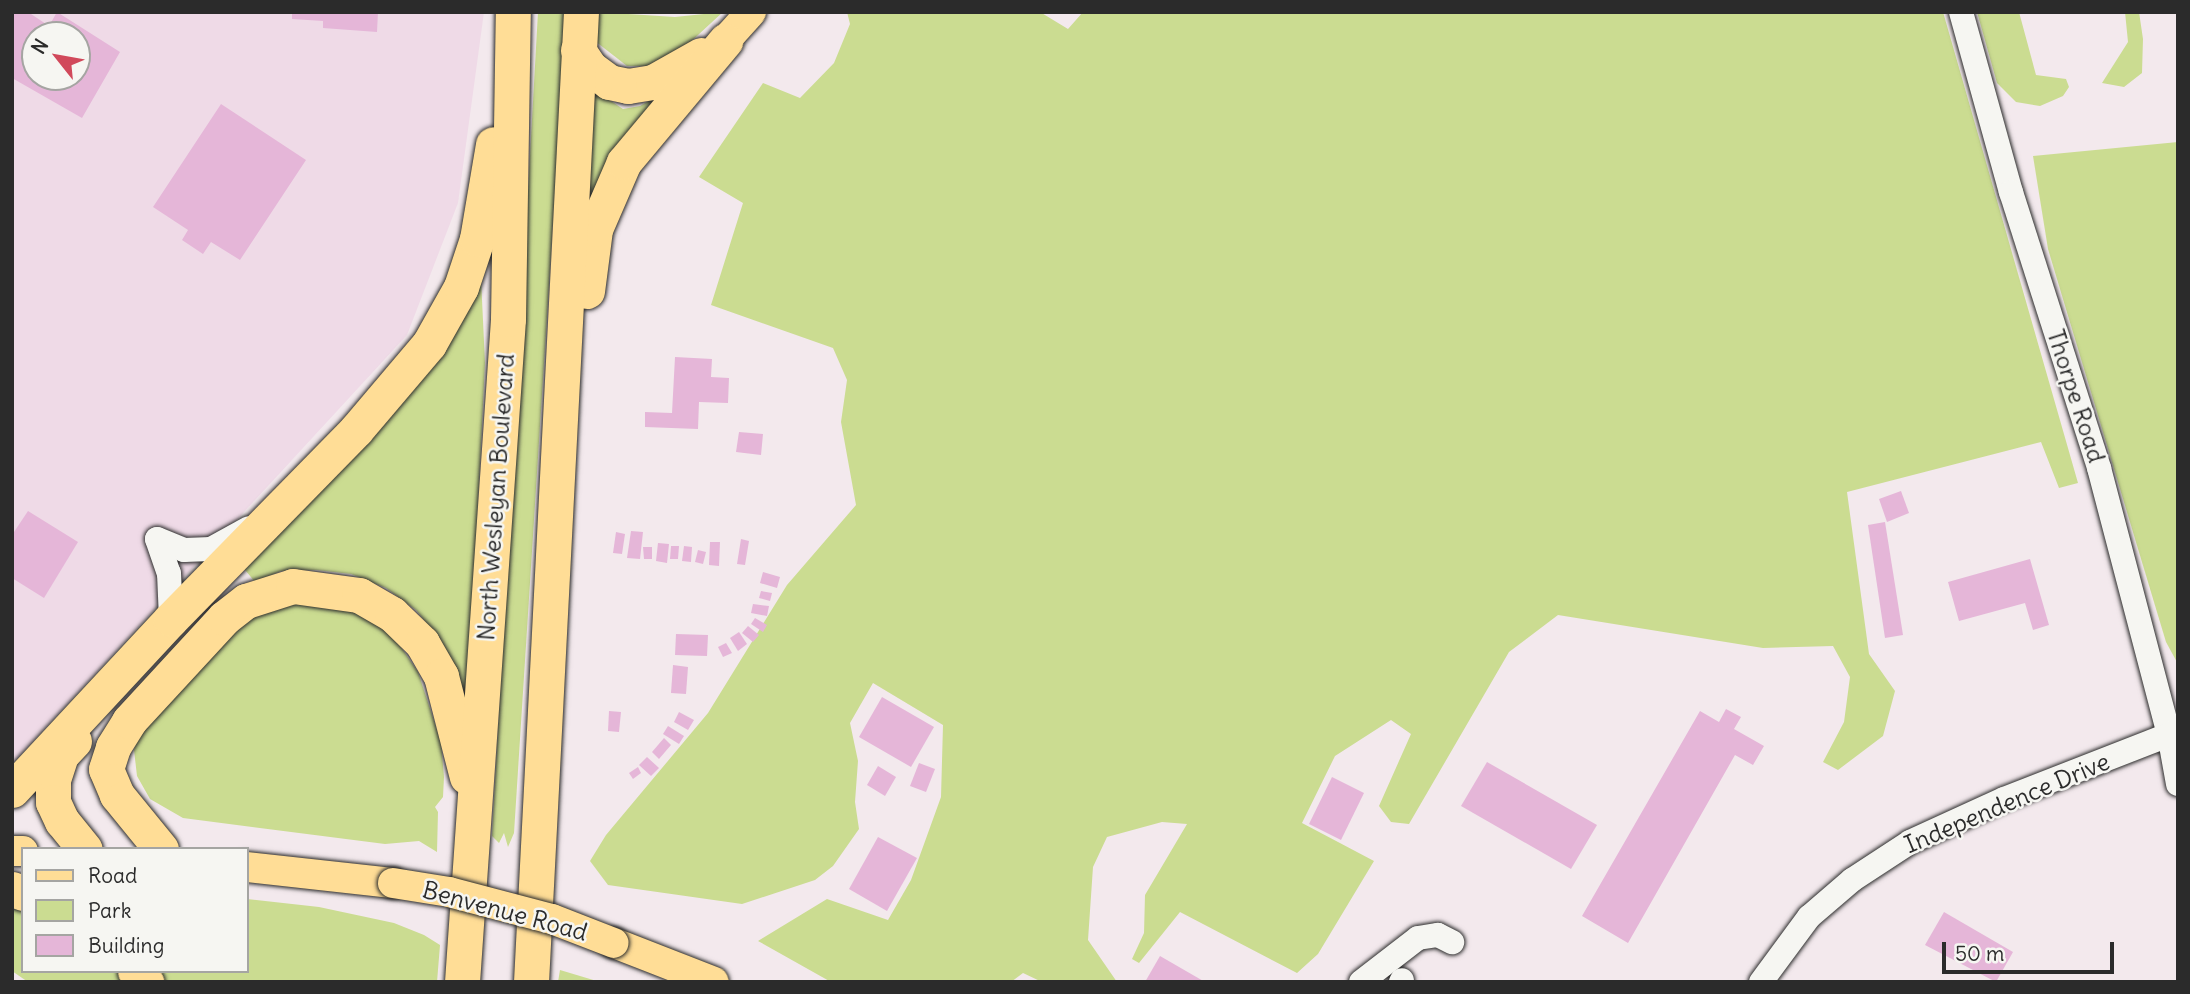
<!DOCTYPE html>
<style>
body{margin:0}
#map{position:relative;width:2190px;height:994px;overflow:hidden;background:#f3e9ed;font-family:Delius,sans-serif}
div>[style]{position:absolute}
.built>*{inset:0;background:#efdae7}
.green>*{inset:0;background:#cbdc91}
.building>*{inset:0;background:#e5b6d8}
.roads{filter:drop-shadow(0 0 2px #2b2b2b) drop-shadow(0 0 2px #2b2b2b)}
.minor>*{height:24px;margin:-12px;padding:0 12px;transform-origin:12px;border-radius:12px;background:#f6f6f2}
.major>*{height:30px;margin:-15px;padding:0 15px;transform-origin:15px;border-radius:15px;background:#ffdd96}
.highway>*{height:35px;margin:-17.5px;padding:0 17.5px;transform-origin:17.5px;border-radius:17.5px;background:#ffdd96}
.bridges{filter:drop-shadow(0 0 2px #2b2b2b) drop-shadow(0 0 2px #2b2b2b)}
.major-bridge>*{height:30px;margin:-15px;padding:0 15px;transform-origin:15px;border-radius:15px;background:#ffdd96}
span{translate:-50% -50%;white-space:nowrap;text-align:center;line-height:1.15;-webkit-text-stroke:5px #f6f6f2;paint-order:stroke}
.street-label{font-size:24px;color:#2b2b2b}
.frame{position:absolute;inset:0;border:14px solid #2b2b2b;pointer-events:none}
.legend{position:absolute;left:21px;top:847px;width:228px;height:126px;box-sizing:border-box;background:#f6f6f2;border:2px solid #a5a5a2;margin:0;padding:9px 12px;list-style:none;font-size:21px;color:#2b2b2b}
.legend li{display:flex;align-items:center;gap:14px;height:35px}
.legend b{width:35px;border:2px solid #a5a5a2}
.north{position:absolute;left:21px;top:21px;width:70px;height:70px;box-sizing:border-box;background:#f6f6f2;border:2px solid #a5a5a2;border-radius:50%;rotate:301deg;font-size:19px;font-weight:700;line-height:28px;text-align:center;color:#2b2b2b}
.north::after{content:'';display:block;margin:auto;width:24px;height:32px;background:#d1495b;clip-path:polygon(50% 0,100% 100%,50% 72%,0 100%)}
.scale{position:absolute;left:1942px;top:942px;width:172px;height:32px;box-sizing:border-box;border:4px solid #2b2b2b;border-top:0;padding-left:9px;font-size:21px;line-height:24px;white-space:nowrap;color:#2b2b2b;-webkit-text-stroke:5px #f6f6f2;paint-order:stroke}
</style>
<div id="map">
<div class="built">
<i style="clip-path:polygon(evenodd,12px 12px,484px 12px,458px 203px,407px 335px,12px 764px,12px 12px,35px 35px,77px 35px,77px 77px,35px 77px,35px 35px)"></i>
</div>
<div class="green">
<i style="clip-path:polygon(538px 12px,565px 12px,564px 50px,514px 833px,508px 847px,504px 833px,499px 843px,492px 836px)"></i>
<i style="clip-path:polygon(597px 12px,675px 17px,723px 12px,686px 46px,648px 66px,627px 66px,595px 41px)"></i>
<i style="clip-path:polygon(847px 12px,1040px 12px,1068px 29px,1083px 12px,1943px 12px,2078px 483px,2059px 488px,2041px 442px,1847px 492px,1869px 654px,1895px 691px,1883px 736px,1838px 770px,1823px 762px,1844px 722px,1850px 677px,1833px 646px,1763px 648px,1558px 615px,1509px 652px,1409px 824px,1391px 822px,1379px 806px,1411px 734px,1391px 720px,1335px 756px,1302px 823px,1374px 861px,1318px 954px,1297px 973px,1180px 912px,1139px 963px,1132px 959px,1144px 933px,1145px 895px,1187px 824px,1162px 822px,1107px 837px,1093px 867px,1088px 940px,1117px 982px,1042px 982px,1023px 973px,1011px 982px,831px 982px,758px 941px,827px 899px,888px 920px,911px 880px,941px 797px,943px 725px,873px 683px,850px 723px,858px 761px,855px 802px,859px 829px,833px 866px,815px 880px,742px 904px,608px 885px,590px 861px,606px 835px,708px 713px,787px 585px,856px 505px,841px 422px,847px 380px,833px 348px,711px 305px,743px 203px,699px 177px,763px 83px,800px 98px,834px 63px,850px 24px)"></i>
<i style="clip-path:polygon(1977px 12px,2019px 12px,2036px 75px,2066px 79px,2069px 87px,2063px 96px,2040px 106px,2016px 102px,1997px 83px)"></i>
<i style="clip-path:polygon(2125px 12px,2139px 12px,2143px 39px,2142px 73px,2124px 87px,2102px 83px,2128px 42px)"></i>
<i style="clip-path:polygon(593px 89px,623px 109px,640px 106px,666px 91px,584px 223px)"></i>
<i style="clip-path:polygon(2178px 142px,2178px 664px,2166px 642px,2048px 249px,2033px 156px)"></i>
<i style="clip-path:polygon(481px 278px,485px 363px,468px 712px,440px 640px,416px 610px,386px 588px,351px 574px,316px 570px,281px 571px,255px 582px,241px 565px)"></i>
<i style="clip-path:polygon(319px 602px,360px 612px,394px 637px,418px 672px,441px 742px,444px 777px,443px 797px,435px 807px,438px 812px,437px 852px,419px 841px,385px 844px,183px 818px,150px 799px,137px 776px,134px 750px,140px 730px,245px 619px,281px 603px)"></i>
<i style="clip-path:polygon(247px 899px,319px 907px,394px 923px,424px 935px,440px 945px,437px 982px,166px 982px,157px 971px,247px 971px)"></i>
<i style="clip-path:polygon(12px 908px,23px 911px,23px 971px,123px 971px,134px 982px,28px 982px,12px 971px)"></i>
<i style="clip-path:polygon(560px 970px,600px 982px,558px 982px)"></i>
</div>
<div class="building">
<i style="clip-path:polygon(evenodd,12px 12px,28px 12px,49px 26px,57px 12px,120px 52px,82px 118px,12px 78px,12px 12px,35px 35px,77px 35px,77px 77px,35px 77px,35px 35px)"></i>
<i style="clip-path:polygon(292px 12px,378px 12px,377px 32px,323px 28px,323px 21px,292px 19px)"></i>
<i style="clip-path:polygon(221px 104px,306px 160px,240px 260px,211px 242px,203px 254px,182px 240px,188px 230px,153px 207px)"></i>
<i style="clip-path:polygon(675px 357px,712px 359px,711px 377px,729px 378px,728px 403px,699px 402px,698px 429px,645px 427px,645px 412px,672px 413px)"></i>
<i style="clip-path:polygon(739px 432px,763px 434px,761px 455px,736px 452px)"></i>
<i style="clip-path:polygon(1901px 491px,1909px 513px,1887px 522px,1879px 499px)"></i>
<i style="clip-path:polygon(28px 511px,78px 542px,44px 598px,12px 578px,12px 535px)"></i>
<i style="clip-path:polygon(1885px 522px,1903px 635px,1885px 638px,1868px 525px)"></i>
<i style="clip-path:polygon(631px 531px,643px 532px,640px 559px,627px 558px)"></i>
<i style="clip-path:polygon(616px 532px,625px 534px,622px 554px,613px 553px)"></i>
<i style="clip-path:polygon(741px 539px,749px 541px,745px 565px,737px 564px)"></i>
<i style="clip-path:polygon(710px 542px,720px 542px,719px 566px,709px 565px)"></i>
<i style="clip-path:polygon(658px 543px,669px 544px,667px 563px,656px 561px)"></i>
<i style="clip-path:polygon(671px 546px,679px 546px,678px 559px,670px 559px)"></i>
<i style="clip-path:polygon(684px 546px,692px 547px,691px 562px,682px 561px)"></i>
<i style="clip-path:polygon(643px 547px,652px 547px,652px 559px,644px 559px)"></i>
<i style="clip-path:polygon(698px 550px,706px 552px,703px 564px,695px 562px)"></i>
<i style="clip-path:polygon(2030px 559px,2049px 625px,2033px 630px,2025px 603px,1959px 621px,1948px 582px)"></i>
<i style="clip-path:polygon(763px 572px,780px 577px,777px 588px,760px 583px)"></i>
<i style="clip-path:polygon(761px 591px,772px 593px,770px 601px,759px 598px)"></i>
<i style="clip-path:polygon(753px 604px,769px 606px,767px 616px,751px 613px)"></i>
<i style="clip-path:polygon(755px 618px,767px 625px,763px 632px,751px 624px)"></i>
<i style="clip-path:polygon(748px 626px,759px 635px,753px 642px,742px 633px)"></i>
<i style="clip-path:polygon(739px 632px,747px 644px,738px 651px,730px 638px)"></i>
<i style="clip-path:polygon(676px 634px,708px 635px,707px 656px,675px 655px)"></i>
<i style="clip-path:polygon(726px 643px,732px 653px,723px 657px,718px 647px)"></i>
<i style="clip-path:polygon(673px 665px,688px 667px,686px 694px,671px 693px)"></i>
<i style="clip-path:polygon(882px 697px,934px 727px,911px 767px,859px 737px)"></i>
<i style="clip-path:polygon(1726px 709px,1741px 717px,1734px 729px,1764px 746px,1753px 765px,1735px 755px,1628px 943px,1582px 916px,1700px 711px,1719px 722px)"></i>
<i style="clip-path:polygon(609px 711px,621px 712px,619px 732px,608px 731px)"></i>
<i style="clip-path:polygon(679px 712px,694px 720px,688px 730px,674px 722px)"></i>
<i style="clip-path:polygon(668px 726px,684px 736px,679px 744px,663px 734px)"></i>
<i style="clip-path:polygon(664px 738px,671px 745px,659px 759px,652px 752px)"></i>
<i style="clip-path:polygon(647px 757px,659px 768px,651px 776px,639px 765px)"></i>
<i style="clip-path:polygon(1487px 762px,1597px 825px,1571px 869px,1461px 806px)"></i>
<i style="clip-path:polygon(919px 763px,935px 769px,926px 792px,910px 786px)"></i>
<i style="clip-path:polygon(878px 766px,896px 777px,885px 796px,867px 785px)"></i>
<i style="clip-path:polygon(638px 767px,641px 773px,633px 779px,629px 773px)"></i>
<i style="clip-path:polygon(1332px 777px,1364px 793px,1341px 840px,1309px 824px)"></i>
<i style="clip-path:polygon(878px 837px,917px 858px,887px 911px,849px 889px)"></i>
<i style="clip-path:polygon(1944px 912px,2013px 952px,1996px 982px,1925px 945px)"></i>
<i style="clip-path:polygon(1160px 956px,1205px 982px,1145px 982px)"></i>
</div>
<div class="roads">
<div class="minor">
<i style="left:1961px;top:12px;width:187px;rotate:74.5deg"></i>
<i style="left:2011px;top:192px;width:290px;rotate:72.3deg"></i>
<i style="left:2099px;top:468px;width:275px;rotate:75.3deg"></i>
<i style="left:2169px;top:734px;width:51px;rotate:79.8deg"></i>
<i style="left:157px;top:539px;width:29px;rotate:22deg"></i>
<i style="left:184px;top:550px;width:27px;rotate:-2deg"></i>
<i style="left:211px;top:549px;width:43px;rotate:-28.9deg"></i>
<i style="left:157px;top:539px;width:36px;rotate:71deg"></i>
<i style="left:169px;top:573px;width:46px;rotate:87.5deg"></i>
<i style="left:1361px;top:982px;width:72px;rotate:-37.7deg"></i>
<i style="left:1418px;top:938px;width:20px;rotate:-9deg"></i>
<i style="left:1438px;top:935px;width:16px;rotate:27deg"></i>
<i style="left:1401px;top:982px;width:2px;rotate:-63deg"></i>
<i style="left:1761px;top:982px;width:81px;rotate:-53.6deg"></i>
<i style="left:1809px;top:917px;width:57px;rotate:-40.7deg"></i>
<i style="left:1852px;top:880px;width:69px;rotate:-33.2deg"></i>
<i style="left:1910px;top:842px;width:103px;rotate:-24.6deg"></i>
<i style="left:2004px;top:799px;width:187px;rotate:-21.3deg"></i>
</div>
<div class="major">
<i style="left:725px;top:41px;width:39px;rotate:-48deg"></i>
<i style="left:12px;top:851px;width:11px"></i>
<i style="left:247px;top:867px;width:147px;rotate:6.3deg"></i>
<i style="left:614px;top:943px;width:107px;rotate:21.3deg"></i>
</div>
<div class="highway">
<i style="left:578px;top:50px;width:22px;rotate:56deg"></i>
<i style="left:590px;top:68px;width:24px;rotate:36deg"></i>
<i style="left:609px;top:82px;width:19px;rotate:12deg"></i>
<i style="left:628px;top:86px;width:25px;rotate:-9deg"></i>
<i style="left:653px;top:82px;width:55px;rotate:-29.4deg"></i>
<i style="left:587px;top:291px;width:63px;rotate:-82.6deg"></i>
<i style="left:595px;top:229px;width:73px;rotate:-66.6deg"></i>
<i style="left:624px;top:162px;width:158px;rotate:-50.1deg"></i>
<i style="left:74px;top:741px;width:19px;rotate:133deg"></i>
<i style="left:61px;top:755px;width:25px;rotate:108deg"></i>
<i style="left:53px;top:779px;width:23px;rotate:90deg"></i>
<i style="left:53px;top:802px;width:21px;rotate:65deg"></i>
<i style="left:62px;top:821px;width:36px;rotate:51deg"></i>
<i style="left:12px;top:790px;width:233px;rotate:-47.1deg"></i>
<i style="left:171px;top:619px;width:264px;rotate:-45.6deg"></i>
<i style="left:356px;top:430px;width:113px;rotate:-49.7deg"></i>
<i style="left:429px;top:344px;width:65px;rotate:-60.7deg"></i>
<i style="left:461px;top:287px;width:51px;rotate:-71.6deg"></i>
<i style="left:477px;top:239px;width:96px;rotate:-80.4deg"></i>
<i style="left:161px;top:849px;width:70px;rotate:-129.2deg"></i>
<i style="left:117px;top:795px;width:28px;rotate:-113deg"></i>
<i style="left:106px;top:769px;width:23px;rotate:-72deg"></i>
<i style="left:113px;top:747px;width:31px;rotate:-58deg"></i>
<i style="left:129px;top:721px;width:140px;rotate:-47.3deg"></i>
<i style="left:224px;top:618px;width:28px;rotate:-38deg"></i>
<i style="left:246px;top:601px;width:49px;rotate:-17.7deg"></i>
<i style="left:293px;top:586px;width:67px;rotate:7.8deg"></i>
<i style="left:359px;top:595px;width:38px;rotate:30deg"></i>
<i style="left:392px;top:614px;width:42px;rotate:44deg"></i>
<i style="left:422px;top:643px;width:38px;rotate:60deg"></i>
<i style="left:441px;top:676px;width:104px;rotate:75.6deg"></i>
<i style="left:12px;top:889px;width:12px;rotate:20deg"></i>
<i style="left:135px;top:971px;width:16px;rotate:45deg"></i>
<i style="left:462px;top:982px;width:665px;rotate:-86.03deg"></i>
<i style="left:508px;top:319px;width:307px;rotate:-89.1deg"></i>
<i style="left:531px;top:982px;width:971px;rotate:-87.05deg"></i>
</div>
</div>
<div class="bridges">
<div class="major-bridge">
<i style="left:393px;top:883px;width:57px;rotate:9.1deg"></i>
<i style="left:449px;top:892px;width:106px;rotate:14.7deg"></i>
<i style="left:552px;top:919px;width:66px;rotate:21.2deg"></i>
</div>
</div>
<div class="street-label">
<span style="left:2076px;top:396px;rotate:72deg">Thorpe Road</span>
<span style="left:496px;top:497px;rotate:-86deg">North Wesleyan Boulevard</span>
<span style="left:2007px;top:803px;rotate:-23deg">Independence Drive</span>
<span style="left:505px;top:911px;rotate:15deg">Benvenue Road</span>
</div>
<div class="frame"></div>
<ul class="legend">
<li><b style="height:9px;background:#ffdd96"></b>Road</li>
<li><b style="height:19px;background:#cbdc91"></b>Park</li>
<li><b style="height:19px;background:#e5b6d8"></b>Building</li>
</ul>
<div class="north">N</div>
<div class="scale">50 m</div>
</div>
